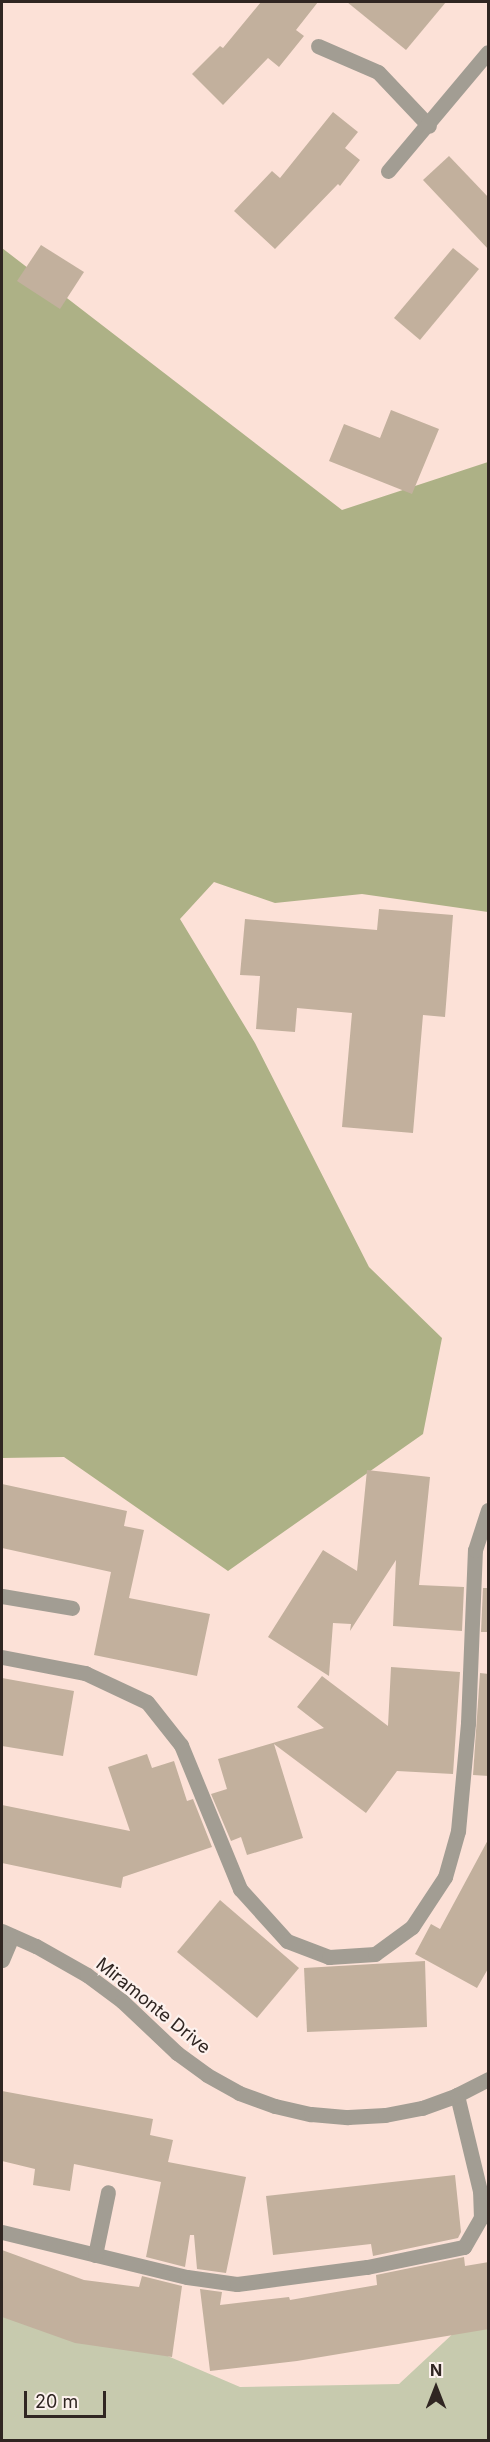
<!DOCTYPE html>
<style>
body{margin:0}
#map{position:relative;width:490px;height:2442px;overflow:hidden;background:#fce1d7;font-family:Inter,sans-serif}
div>[style]{position:absolute}
.green>*{inset:0;background:#c7caae}
.forest>*{inset:0;background:#adb186}
.building>*{inset:0;background:#c2b09d}
.service>*{height:15px;margin:-7.5px;padding:0 7.5px;transform-origin:7.5px;border-radius:7.5px;background:#a29d93}
.minor>*{height:15px;margin:-7.5px;padding:0 7.5px;transform-origin:7.5px;border-radius:7.5px;background:#a29d93}
span{translate:-50% -50%;white-space:nowrap;text-align:center;line-height:1.15;-webkit-text-stroke:4.5px #fdf2ee;paint-order:stroke}
.street-label{font-size:18px;color:#302622}
.frame{position:absolute;inset:0;border:3px solid #302622;pointer-events:none}
.north{position:absolute;left:406px;top:2358px;width:60px;height:60px;-webkit-text-stroke:4px #fdf2ee;paint-order:stroke;rotate:0deg;font-size:16px;font-weight:700;line-height:24px;text-align:center;color:#302622}
.north::after{content:'';display:block;margin:auto;width:21px;height:27px;background:#302622;clip-path:polygon(50% 0,100% 100%,50% 72%,0 100%)}
.scale{position:absolute;left:24px;top:2391px;width:82px;height:27px;box-sizing:border-box;border:3px solid #302622;border-top:0;padding-left:8px;font-size:18px;line-height:21px;white-space:nowrap;color:#302622;-webkit-text-stroke:4px #fdf2ee;paint-order:stroke}
</style>
<div id="map">
<div class="green">
<i style="clip-path:polygon(2px 2285px,240px 2387px,399px 2384px,488px 2301px,488px 2440px,2px 2440px)"></i>
</div>
<div class="forest">
<i style="clip-path:polygon(2px 248px,342px 510px,488px 462px,488px 912px,362px 894px,275px 903px,214px 882px,180px 919px,255px 1043px,369px 1267px,442px 1338px,423px 1434px,228px 1571px,64px 1457px,2px 1458px)"></i>
</div>
<div class="building">
<i style="clip-path:polygon(261px 2px,318px 2px,296px 30px,304px 36px,279px 67px,268px 58px,223px 105px,192px 74px,220px 46px,223px 48px)"></i>
<i style="clip-path:polygon(347px 2px,446px 2px,406px 50px)"></i>
<i style="clip-path:polygon(333px 112px,358px 132px,345px 148px,360px 160px,340px 186px,338px 184px,275px 249px,234px 211px,272px 171px,280px 178px)"></i>
<i style="clip-path:polygon(449px 156px,489px 198px,489px 250px,423px 180px)"></i>
<i style="clip-path:polygon(41px 245px,84px 272px,60px 309px,17px 281px)"></i>
<i style="clip-path:polygon(453px 248px,479px 269px,420px 340px,394px 318px)"></i>
<i style="clip-path:polygon(391px 410px,439px 429px,412px 494px,329px 461px,344px 424px,380px 438px)"></i>
<i style="clip-path:polygon(379px 909px,453px 915px,445px 1017px,423px 1015px,413px 1133px,342px 1127px,352px 1013px,297px 1008px,295px 1032px,256px 1029px,260px 976px,240px 975px,245px 919px,377px 930px)"></i>
<i style="clip-path:polygon(367px 1470px,430px 1477px,419px 1585px,464px 1587px,462px 1631px,393px 1626px,396px 1560px,350px 1631px,351px 1624px,333px 1623px,329px 1676px,268px 1637px,323px 1550px,357px 1571px)"></i>
<i style="clip-path:polygon(2px 1484px,127px 1511px,124px 1526px,144px 1530px,129px 1598px,210px 1614px,197px 1676px,94px 1655px,111px 1572px,2px 1548px)"></i>
<i style="clip-path:polygon(483px 1588px,489px 1588px,489px 1632px,481px 1632px)"></i>
<i style="clip-path:polygon(391px 1667px,460px 1672px,453px 1774px,397px 1771px,366px 1813px,274px 1744px,303px 1838px,247px 1855px,241px 1837px,231px 1841px,211px 1794px,227px 1789px,218px 1759px,324px 1728px,297px 1707px,322px 1676px,388px 1726px)"></i>
<i style="clip-path:polygon(480px 1673px,489px 1674px,489px 1776px,473px 1775px)"></i>
<i style="clip-path:polygon(2px 1678px,74px 1691px,63px 1756px,2px 1746px)"></i>
<i style="clip-path:polygon(147px 1754px,152px 1768px,174px 1761px,187px 1801px,193px 1799px,212px 1847px,123px 1877px,121px 1888px,2px 1863px,2px 1805px,130px 1831px,108px 1767px)"></i>
<i style="clip-path:polygon(489px 1838px,489px 1967px,477px 1988px,415px 1954px,431px 1924px,440px 1929px)"></i>
<i style="clip-path:polygon(220px 1900px,299px 1968px,257px 2018px,177px 1952px)"></i>
<i style="clip-path:polygon(425px 1961px,427px 2027px,307px 2032px,304px 1968px)"></i>
<i style="clip-path:polygon(2px 2091px,153px 2119px,150px 2135px,173px 2140px,168px 2162px,246px 2177px,226px 2273px,197px 2269px,194px 2235px,190px 2235px,185px 2267px,146px 2257px,161px 2182px,74px 2164px,70px 2191px,33px 2185px,35px 2169px,2px 2161px)"></i>
<i style="clip-path:polygon(455px 2175px,461px 2232px,458px 2238px,373px 2256px,371px 2244px,273px 2255px,266px 2196px)"></i>
<i style="clip-path:polygon(2px 2250px,84px 2280px,139px 2287px,142px 2276px,182px 2286px,172px 2357px,75px 2343px,2px 2317px)"></i>
<i style="clip-path:polygon(464px 2257px,465px 2266px,489px 2262px,489px 2329px,297px 2361px,210px 2371px,200px 2289px,222px 2292px,220px 2305px,289px 2297px,290px 2300px,377px 2285px,376px 2275px)"></i>
</div>
<div class="service">
<i style="left:318px;top:46px;width:65px;rotate:23.4deg"></i>
<i style="left:378px;top:72px;width:74px;rotate:46.6deg"></i>
<i style="left:2px;top:1596px;width:71px;rotate:9.7deg"></i>
<i style="left:2px;top:1657px;width:85px;rotate:10.9deg"></i>
<i style="left:85px;top:1673px;width:68px;rotate:25.1deg"></i>
<i style="left:147px;top:1702px;width:55px;rotate:51.7deg"></i>
<i style="left:181px;top:1745px;width:156px;rotate:67.7deg"></i>
<i style="left:240px;top:1889px;width:70px;rotate:47.9deg"></i>
<i style="left:287px;top:1941px;width:45px;rotate:20.9deg"></i>
<i style="left:329px;top:1957px;width:46px;rotate:-3.7deg"></i>
<i style="left:375px;top:1954px;width:46px;rotate:-36.1deg"></i>
<i style="left:412px;top:1927px;width:60px;rotate:-56.6deg"></i>
<i style="left:445px;top:1877px;width:48px;rotate:-74.2deg"></i>
<i style="left:458px;top:1831px;width:108px;rotate:-84.7deg"></i>
<i style="left:468px;top:1723px;width:173px;rotate:-87.7deg"></i>
<i style="left:475px;top:1550px;width:42px;rotate:-72deg"></i>
<i style="left:2px;top:1960px;width:26px;rotate:-67deg"></i>
<i style="left:2px;top:2232px;width:190px;rotate:13.7deg"></i>
<i style="left:187px;top:2277px;width:50px;rotate:8deg"></i>
<i style="left:237px;top:2284px;width:131px;rotate:-7.5deg"></i>
<i style="left:367px;top:2267px;width:99px;rotate:-11.7deg"></i>
<i style="left:464px;top:2247px;width:34px;rotate:-60deg"></i>
<i style="left:481px;top:2218px;width:27px;rotate:-92deg"></i>
<i style="left:480px;top:2191px;width:99px;rotate:-103.5deg"></i>
<i style="left:95px;top:2255px;width:64px;rotate:-78.3deg"></i>
</div>
<div class="minor">
<i style="left:388px;top:171px;width:155px;rotate:-50deg"></i>
<i style="left:2px;top:1931px;width:37px;rotate:24deg"></i>
<i style="left:36px;top:1946px;width:59px;rotate:29.6deg"></i>
<i style="left:87px;top:1975px;width:44px;rotate:36.6deg"></i>
<i style="left:122px;top:2001px;width:76px;rotate:43.4deg"></i>
<i style="left:177px;top:2053px;width:37px;rotate:36deg"></i>
<i style="left:207px;top:2075px;width:37px;rotate:29deg"></i>
<i style="left:239px;top:2093px;width:38px;rotate:20deg"></i>
<i style="left:275px;top:2106px;width:37px;rotate:13deg"></i>
<i style="left:311px;top:2114px;width:37px;rotate:5deg"></i>
<i style="left:348px;top:2117px;width:37px;rotate:-3deg"></i>
<i style="left:385px;top:2115px;width:38px;rotate:-11deg"></i>
<i style="left:422px;top:2108px;width:37px;rotate:-20deg"></i>
<i style="left:457px;top:2095px;width:35px;rotate:-27deg"></i>
</div>
<div class="street-label">
<span style="left:153px;top:2006px;rotate:39deg">Miramonte Drive</span>
</div>
<div class="frame"></div>
<div class="north">N</div>
<div class="scale">20 m</div>
</div>
